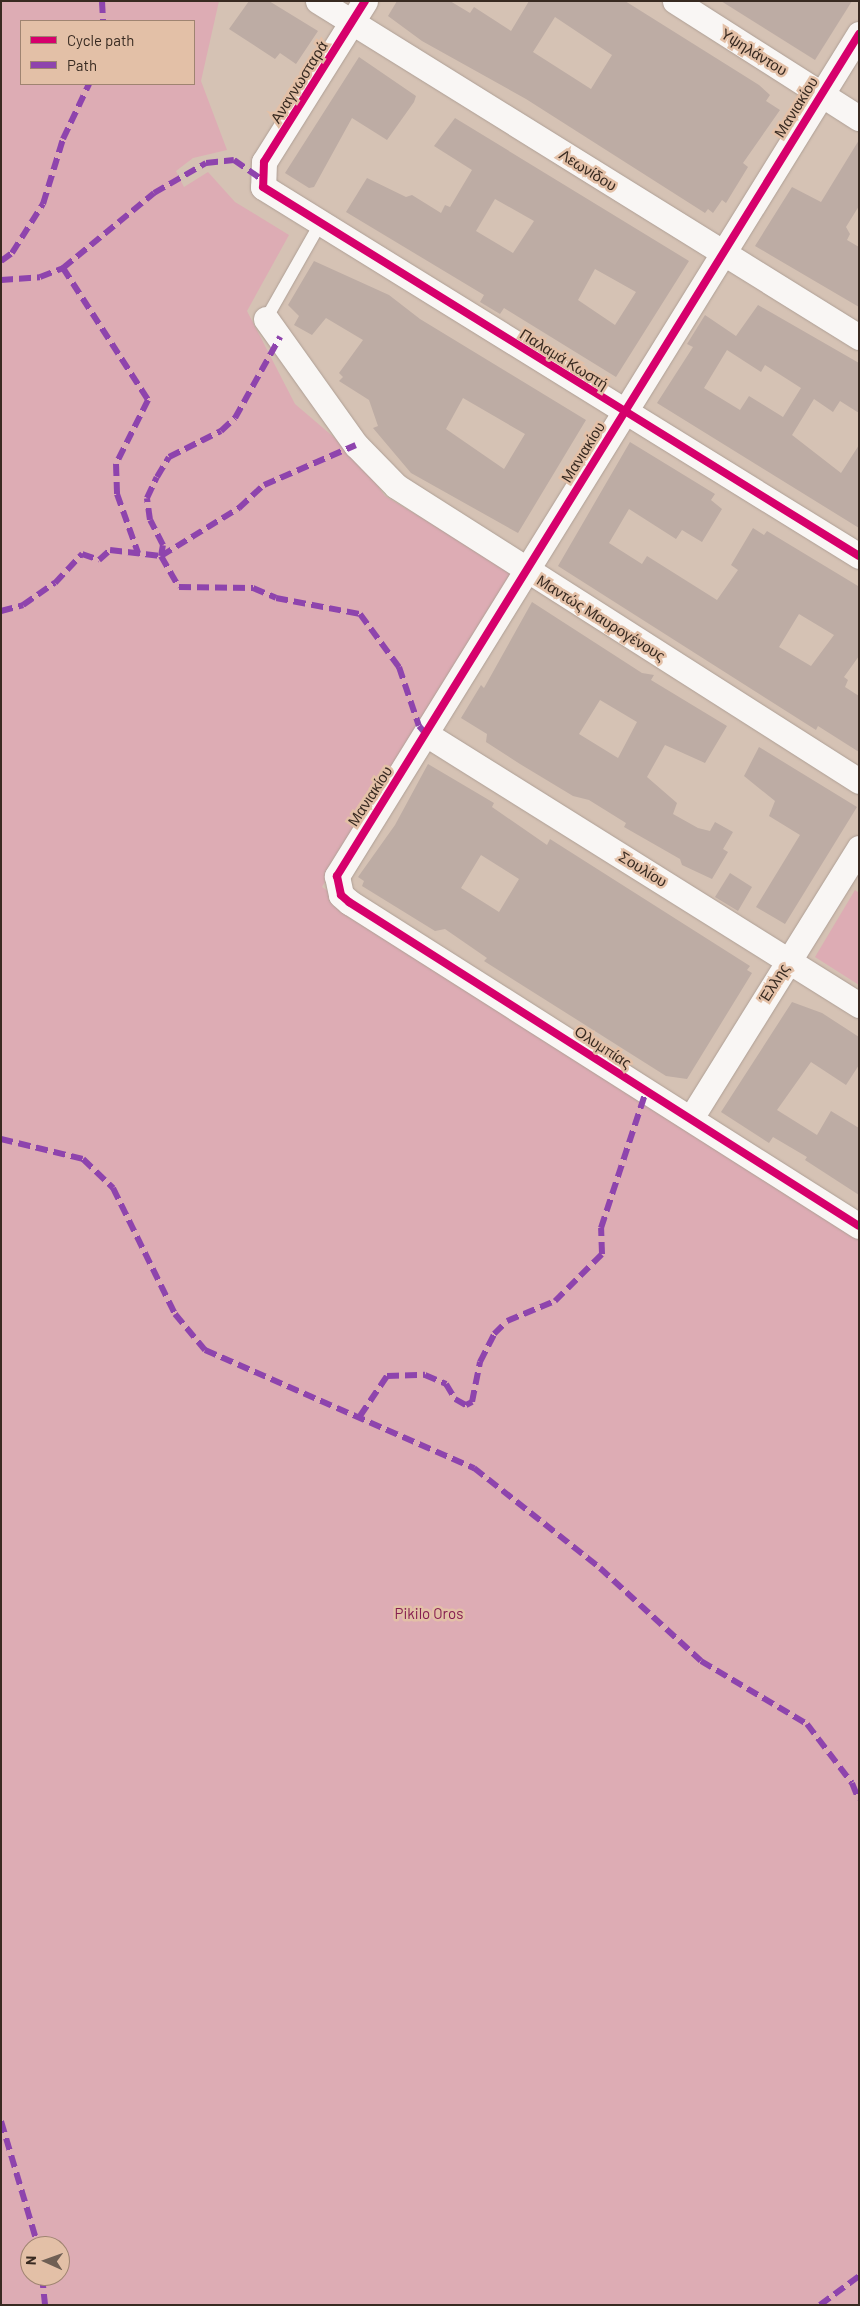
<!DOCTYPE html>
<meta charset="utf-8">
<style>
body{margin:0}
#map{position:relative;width:860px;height:2306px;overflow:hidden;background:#d5c2b4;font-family:Barlow,sans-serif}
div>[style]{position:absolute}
.green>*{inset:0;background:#ddacb4}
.building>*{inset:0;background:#bdaca4}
.roads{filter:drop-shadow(0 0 1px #ae9f95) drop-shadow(0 0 1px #ae9f95)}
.service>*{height:12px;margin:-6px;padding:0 6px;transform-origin:6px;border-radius:6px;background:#f9f6f4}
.minor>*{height:25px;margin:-12.5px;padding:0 12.5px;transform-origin:12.5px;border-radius:12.5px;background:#f9f6f4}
.quiet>*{height:6px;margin-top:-3px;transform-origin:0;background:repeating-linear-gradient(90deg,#8e44ad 0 12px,transparent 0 18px)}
.cycleway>*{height:8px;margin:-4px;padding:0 4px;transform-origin:4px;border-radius:4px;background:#d6006c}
span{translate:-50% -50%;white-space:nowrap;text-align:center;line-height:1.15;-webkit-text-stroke:5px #e3c0a7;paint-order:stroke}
.street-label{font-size:15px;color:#382a21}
.park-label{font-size:15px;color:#861d4f}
.frame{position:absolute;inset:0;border:2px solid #382a21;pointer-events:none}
.legend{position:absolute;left:20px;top:20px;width:175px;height:65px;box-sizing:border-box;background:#e3c0a7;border:1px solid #9f8471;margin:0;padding:6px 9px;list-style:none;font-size:15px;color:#382a21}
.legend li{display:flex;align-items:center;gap:10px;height:25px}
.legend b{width:25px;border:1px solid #9f8471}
.north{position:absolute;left:20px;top:2236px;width:50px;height:50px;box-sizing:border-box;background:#e3c0a7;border:1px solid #9f8471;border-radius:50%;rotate:272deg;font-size:14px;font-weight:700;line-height:20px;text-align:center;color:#382a21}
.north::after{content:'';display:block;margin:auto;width:18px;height:22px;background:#6f5f54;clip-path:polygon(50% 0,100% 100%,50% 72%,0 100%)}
</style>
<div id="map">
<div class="green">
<i style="clip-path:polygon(evenodd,1px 1px,219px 1px,201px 81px,227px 150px,193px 158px,176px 171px,184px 187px,208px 172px,235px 202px,289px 235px,247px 311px,295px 404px,357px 457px,385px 496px,512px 572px,322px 887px,859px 1239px,859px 2305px,1px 2305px,1px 1px,21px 21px,194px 21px,194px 84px,21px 84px,21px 21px,1px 1px,30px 2246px,60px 2246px,60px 2276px,30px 2276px,30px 2246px)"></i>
<i style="clip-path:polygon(855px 890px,859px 893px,859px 985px,815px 957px)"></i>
</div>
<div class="building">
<i style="clip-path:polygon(249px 1px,269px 1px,318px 31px,296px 64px,280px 53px,275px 59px,229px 29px)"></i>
<i style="clip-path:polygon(evenodd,397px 1px,450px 1px,470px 13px,474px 7px,511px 31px,529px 1px,625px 1px,759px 85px,770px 95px,766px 101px,780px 110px,743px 163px,748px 167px,726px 203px,722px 200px,713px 213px,708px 209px,705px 213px,526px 99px,422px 41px,388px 16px,397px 1px,555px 17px,612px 55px,591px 89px,533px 52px,555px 17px)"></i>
<i style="clip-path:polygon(721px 1px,852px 1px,815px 60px)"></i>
<i style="clip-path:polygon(359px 57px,416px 96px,414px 102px,387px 140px,352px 118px,314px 187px,309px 188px,285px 173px)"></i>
<i style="clip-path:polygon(evenodd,455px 118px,689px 261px,616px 377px,504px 308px,500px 314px,480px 302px,484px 295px,346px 212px,367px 178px,406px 197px,412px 195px,441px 213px,445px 205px,450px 207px,472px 170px,434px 146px,455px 118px,495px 199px,534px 221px,513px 253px,476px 231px,495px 199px,455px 118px,595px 269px,636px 292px,615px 325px,578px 300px,595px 269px)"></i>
<i style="clip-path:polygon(859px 140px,859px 206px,846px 227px,850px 234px,847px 240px,859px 247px,859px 307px,755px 246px,792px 187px,821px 202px)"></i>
<i style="clip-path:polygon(evenodd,314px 261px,389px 295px,420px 319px,586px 420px,518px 533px,411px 473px,373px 428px,378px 426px,369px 400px,339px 381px,343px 377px,339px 373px,363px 340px,326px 318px,312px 335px,294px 325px,299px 316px,288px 305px,314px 261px,463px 398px,525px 434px,504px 469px,446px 429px,463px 398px)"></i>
<i style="clip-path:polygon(evenodd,758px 305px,859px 363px,859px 413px,840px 401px,833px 412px,814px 399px,792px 435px,841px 473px,859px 445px,859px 528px,657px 403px,693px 347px,687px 344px,705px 315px,736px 336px,758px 305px,727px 350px,761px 372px,765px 365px,801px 388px,783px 417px,749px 396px,740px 410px,704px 388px,727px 350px)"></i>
<i style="clip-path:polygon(evenodd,630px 442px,715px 494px,711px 500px,722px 509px,702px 542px,682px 530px,676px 539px,629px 509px,609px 543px,642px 564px,647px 556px,717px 600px,738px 570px,731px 565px,753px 528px,764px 535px,767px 531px,858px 586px,859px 656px,844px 677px,848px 680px,845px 687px,859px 696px,859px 752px,818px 726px,816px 730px,558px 566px,630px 442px,799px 614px,834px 635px,811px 666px,779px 647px,799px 614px)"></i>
<i style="clip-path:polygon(evenodd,532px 602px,642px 673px,654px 675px,651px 680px,727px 726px,705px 763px,665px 745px,647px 777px,677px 803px,673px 814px,698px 828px,710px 831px,715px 822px,733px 832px,723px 849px,728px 852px,712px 879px,682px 865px,680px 859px,624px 827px,626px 823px,589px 800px,573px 796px,520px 764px,486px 742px,487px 734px,461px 718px,481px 685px,484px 688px,532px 602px,600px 700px,637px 722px,618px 758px,579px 734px,600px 700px)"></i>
<i style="clip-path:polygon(759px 747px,857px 807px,785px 924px,756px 907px,800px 835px,769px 816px,775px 801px,744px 776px)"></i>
<i style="clip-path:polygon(evenodd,428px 764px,494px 803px,492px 807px,547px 845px,550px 839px,750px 966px,747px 970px,752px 973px,687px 1079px,666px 1076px,484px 961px,487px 958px,445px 929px,435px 931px,362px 886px,364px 881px,358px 877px,395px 825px,428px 764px,481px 855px,519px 879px,499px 912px,461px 888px,481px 855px)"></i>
<i style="clip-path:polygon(730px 873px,752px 887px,738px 911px,715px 897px)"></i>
<i style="clip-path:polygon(792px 1002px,822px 1013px,859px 1037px,859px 1065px,846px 1085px,811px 1062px,777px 1110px,817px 1135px,831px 1111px,859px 1128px,859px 1195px,805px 1160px,807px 1157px,773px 1137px,769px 1143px,721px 1112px)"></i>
</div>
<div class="roads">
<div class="service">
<i style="left:266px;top:319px;width:109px;rotate:-60.4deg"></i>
</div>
<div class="minor">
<i style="left:318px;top:1px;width:637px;rotate:31.84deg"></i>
<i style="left:365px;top:1px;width:190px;rotate:122.1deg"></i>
<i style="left:264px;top:162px;width:25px;rotate:92deg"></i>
<i style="left:263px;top:187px;width:701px;rotate:31.76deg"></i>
<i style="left:675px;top:1px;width:218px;rotate:32.5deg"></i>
<i style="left:859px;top:34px;width:991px;rotate:121.8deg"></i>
<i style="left:337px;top:876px;width:19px;rotate:78deg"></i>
<i style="left:341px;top:895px;width:11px;rotate:41deg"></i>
<i style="left:349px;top:902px;width:604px;rotate:32.43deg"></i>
<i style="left:266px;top:319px;width:155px;rotate:54.5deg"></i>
<i style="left:356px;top:445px;width:57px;rotate:45.7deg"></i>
<i style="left:396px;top:486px;width:549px;rotate:32.5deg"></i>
<i style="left:426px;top:734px;width:511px;rotate:32.04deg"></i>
<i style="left:691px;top:1118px;width:318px;rotate:-58.1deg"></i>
</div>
</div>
<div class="quiet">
<i style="left:102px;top:1px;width:20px;rotate:87deg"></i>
<i style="left:1px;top:261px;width:14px;rotate:-36deg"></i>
<i style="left:12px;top:253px;width:58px;rotate:-57.7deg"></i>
<i style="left:43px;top:204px;width:68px;rotate:-72.9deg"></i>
<i style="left:63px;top:139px;width:61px;rotate:-64.7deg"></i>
<i style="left:63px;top:268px;width:157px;rotate:57.2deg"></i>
<i style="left:148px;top:400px;width:72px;rotate:116.6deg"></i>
<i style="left:116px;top:464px;width:30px;rotate:88deg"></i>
<i style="left:117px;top:494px;width:63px;rotate:70.4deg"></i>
<i style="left:1px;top:280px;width:39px;rotate:-4deg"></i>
<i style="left:40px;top:277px;width:25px;rotate:-21deg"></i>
<i style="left:63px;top:268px;width:118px;rotate:-39.5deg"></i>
<i style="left:154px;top:193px;width:60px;rotate:-30deg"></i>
<i style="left:206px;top:163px;width:28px;rotate:-6deg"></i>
<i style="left:234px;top:160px;width:33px;rotate:35deg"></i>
<i style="left:161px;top:556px;width:11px;rotate:-80deg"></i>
<i style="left:163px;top:545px;width:28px;rotate:-117deg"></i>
<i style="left:150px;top:520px;width:22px;rotate:-98deg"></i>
<i style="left:147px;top:498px;width:23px;rotate:-65deg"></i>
<i style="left:157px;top:477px;width:23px;rotate:-59deg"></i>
<i style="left:169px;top:457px;width:58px;rotate:-26.6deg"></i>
<i style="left:221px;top:431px;width:19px;rotate:-43deg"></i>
<i style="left:235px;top:418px;width:93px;rotate:-60.9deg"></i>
<i style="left:161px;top:556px;width:92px;rotate:-31.6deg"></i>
<i style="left:239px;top:508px;width:34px;rotate:-43deg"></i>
<i style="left:264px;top:485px;width:100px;rotate:-23.5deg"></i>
<i style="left:1px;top:611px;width:23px;rotate:-15deg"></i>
<i style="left:23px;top:605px;width:39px;rotate:-35deg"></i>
<i style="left:55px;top:583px;width:40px;rotate:-47deg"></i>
<i style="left:82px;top:554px;width:18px;rotate:19deg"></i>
<i style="left:99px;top:560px;width:15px;rotate:-42deg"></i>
<i style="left:110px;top:550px;width:51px;rotate:6.7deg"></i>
<i style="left:161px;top:556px;width:36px;rotate:60deg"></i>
<i style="left:179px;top:587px;width:74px;rotate:0.8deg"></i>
<i style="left:253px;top:588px;width:25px;rotate:23deg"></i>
<i style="left:276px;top:598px;width:86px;rotate:10.8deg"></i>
<i style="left:360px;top:614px;width:66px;rotate:53.7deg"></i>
<i style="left:399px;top:667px;width:62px;rotate:71.3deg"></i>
<i style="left:419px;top:726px;width:11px;rotate:49deg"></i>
<i style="left:1px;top:1139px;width:84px;rotate:13.7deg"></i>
<i style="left:83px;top:1159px;width:42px;rotate:44deg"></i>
<i style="left:113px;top:1188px;width:140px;rotate:63.8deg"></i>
<i style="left:175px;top:1314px;width:47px;rotate:50.2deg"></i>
<i style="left:205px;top:1350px;width:294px;rotate:23.7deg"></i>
<i style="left:474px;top:1468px;width:161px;rotate:38.4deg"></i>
<i style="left:600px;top:1568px;width:137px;rotate:42.6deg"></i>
<i style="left:701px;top:1661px;width:123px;rotate:30.7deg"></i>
<i style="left:807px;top:1724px;width:74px;rotate:52.7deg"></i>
<i style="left:852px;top:1783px;width:18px;rotate:68deg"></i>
<i style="left:360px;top:1416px;width:48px;rotate:-56deg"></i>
<i style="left:387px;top:1376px;width:38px;rotate:-2deg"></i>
<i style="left:425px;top:1375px;width:23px;rotate:23deg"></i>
<i style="left:446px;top:1384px;width:17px;rotate:59deg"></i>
<i style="left:455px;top:1399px;width:13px;rotate:29deg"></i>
<i style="left:466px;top:1405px;width:7px;rotate:-27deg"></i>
<i style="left:472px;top:1402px;width:41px;rotate:-78.7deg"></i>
<i style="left:480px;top:1362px;width:31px;rotate:-63deg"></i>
<i style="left:494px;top:1334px;width:18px;rotate:-45deg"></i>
<i style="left:507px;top:1321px;width:52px;rotate:-22.6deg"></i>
<i style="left:555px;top:1301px;width:66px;rotate:-45deg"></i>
<i style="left:602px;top:1254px;width:26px;rotate:-92deg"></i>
<i style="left:601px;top:1228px;width:144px;rotate:-71.8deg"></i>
<i style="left:1px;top:2121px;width:130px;rotate:73.5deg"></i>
<i style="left:42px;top:2276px;width:29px;rotate:84deg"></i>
<i style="left:820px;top:2305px;width:49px;rotate:-36.6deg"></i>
</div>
<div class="cycleway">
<i style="left:365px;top:1px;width:190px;rotate:122.1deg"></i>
<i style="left:264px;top:162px;width:25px;rotate:92deg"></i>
<i style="left:263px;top:187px;width:701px;rotate:31.76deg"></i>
<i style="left:859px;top:34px;width:991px;rotate:121.8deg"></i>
<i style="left:337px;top:876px;width:19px;rotate:78deg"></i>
<i style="left:341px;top:895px;width:11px;rotate:41deg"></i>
<i style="left:349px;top:902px;width:604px;rotate:32.43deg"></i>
</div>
<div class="street-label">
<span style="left:754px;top:52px;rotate:32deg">Υψηλάντου</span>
<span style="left:299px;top:82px;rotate:-58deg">Αναγνωσταρά</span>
<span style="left:796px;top:107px;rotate:-58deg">Μανιακίου</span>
<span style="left:588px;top:170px;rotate:32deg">Λεωνίδου</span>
<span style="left:564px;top:359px;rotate:32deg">Παλαμά Κωστή</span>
<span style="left:583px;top:452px;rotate:-58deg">Μανιακίου</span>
<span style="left:601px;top:618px;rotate:32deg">Μαντώς Μαυρογένους</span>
<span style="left:370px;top:796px;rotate:-57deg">Μανιακίου</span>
<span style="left:643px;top:869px;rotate:32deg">Σουλίου</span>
<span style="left:774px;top:983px;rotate:-58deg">Έλλης</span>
<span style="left:603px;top:1047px;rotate:33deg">Ολυμπίας</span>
</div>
<div class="park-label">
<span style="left:429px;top:1614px">Pikilo Oros</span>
</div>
<div class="frame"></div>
<ul class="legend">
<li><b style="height:6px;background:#d6006c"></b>Cycle path</li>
<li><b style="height:6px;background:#8e44ad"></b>Path</li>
</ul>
<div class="north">N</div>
</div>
